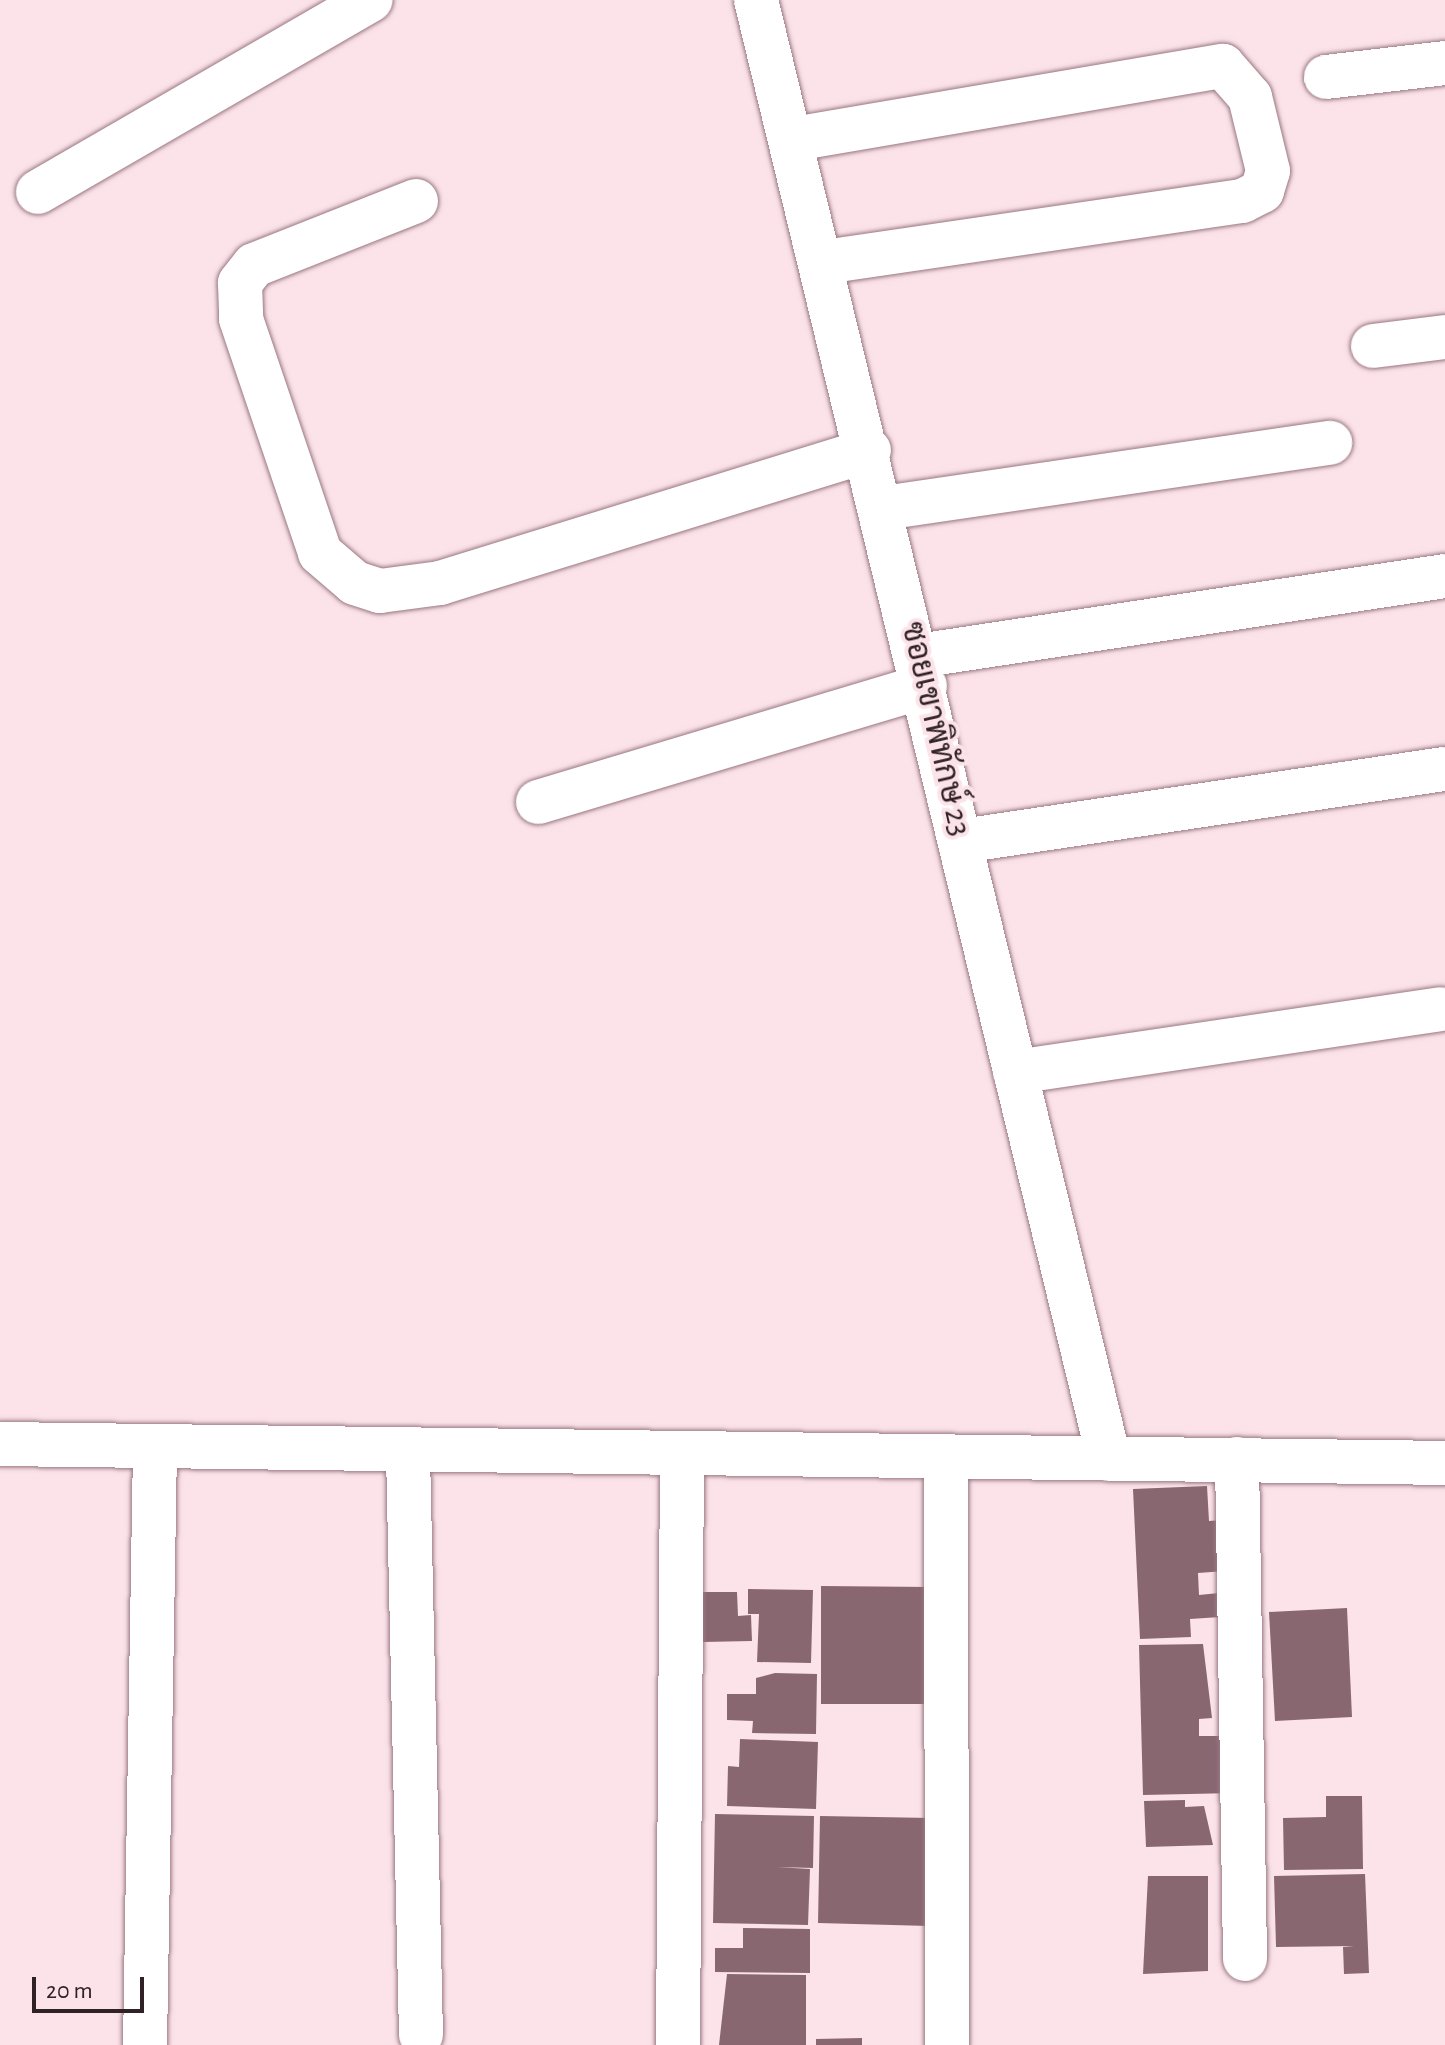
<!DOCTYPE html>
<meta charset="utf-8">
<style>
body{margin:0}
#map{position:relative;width:1445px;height:2045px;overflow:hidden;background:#fbe3e9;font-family:"Alegreya Sans",Sarabun,sans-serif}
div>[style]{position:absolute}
.building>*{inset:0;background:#896771}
.roads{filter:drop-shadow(0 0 2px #9a7781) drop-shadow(0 0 2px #9a7781)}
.minor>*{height:44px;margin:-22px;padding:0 22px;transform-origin:22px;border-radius:22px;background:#fff}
span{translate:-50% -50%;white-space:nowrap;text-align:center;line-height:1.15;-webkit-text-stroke:8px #fbe3e9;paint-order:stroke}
.street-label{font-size:32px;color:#2f2125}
.scale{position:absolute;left:32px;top:1977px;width:112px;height:36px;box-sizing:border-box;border:4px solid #2f2125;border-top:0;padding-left:10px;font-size:24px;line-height:28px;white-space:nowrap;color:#2f2125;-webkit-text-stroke:6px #fbe3e9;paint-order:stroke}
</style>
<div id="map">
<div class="building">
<i style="clip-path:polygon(1207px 1486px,1209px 1521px,1223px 1520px,1225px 1571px,1198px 1573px,1199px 1595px,1219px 1593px,1220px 1617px,1190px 1619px,1191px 1637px,1140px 1639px,1133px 1489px)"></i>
<i style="clip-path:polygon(821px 1586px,931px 1587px,931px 1704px,821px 1704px)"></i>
<i style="clip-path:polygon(748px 1589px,813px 1590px,811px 1663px,757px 1662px,759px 1614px,748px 1614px)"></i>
<i style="clip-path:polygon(702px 1592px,737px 1592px,738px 1616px,751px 1615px,752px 1641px,703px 1642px)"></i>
<i style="clip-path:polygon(1347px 1608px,1352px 1717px,1275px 1721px,1269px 1612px)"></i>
<i style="clip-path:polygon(1203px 1644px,1212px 1718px,1199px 1719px,1199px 1736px,1233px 1736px,1235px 1793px,1143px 1795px,1139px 1645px)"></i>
<i style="clip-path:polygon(775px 1673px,817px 1674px,816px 1734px,752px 1733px,753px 1721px,727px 1720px,727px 1694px,756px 1694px,756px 1678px)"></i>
<i style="clip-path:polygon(740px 1739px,818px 1742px,816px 1809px,727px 1806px,728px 1766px,739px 1767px)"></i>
<i style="clip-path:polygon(1326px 1796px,1362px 1796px,1363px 1869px,1284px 1870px,1283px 1818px,1326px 1817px)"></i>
<i style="clip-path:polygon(1185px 1800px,1185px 1807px,1204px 1806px,1213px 1845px,1146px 1847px,1144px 1801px)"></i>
<i style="clip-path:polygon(715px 1814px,814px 1816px,813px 1868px,777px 1867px,810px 1869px,808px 1925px,713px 1923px)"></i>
<i style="clip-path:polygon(820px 1816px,931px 1818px,929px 1926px,818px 1923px)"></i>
<i style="clip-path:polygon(1365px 1874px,1369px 1973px,1344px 1974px,1343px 1947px,1354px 1946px,1276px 1947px,1274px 1876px)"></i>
<i style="clip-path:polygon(1148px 1876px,1208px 1876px,1208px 1971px,1143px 1974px)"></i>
<i style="clip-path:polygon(743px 1928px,810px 1929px,810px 1973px,715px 1972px,715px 1948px,743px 1948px)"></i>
<i style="clip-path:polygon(727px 1974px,806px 1975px,806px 2045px,719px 2045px)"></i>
<i style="clip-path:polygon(862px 2038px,862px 2045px,816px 2045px,816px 2039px)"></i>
</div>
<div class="roads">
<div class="minor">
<i style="left:756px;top:0;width:1501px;rotate:76.4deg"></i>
<i style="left:1326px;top:77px;width:120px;rotate:-6.7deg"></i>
<i style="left:794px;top:139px;width:435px;rotate:-9.7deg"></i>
<i style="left:1223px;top:66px;width:41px;rotate:48.9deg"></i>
<i style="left:1250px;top:97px;width:76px;rotate:76.3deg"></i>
<i style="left:1268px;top:171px;width:21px;rotate:107deg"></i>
<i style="left:1262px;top:191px;width:22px;rotate:153deg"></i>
<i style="left:1242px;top:201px;width:421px;rotate:171.7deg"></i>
<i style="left:38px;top:192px;width:384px;rotate:-30deg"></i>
<i style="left:416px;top:201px;width:174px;rotate:158.4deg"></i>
<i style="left:254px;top:265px;width:23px;rotate:128deg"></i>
<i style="left:240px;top:283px;width:36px;rotate:88deg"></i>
<i style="left:241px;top:319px;width:247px;rotate:71.3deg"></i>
<i style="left:320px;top:553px;width:46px;rotate:40.6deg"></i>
<i style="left:355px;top:583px;width:26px;rotate:18deg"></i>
<i style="left:380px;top:591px;width:61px;rotate:-7.6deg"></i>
<i style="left:440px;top:583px;width:449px;rotate:-17.2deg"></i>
<i style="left:1373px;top:346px;width:73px;rotate:-7.1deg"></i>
<i style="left:883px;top:508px;width:452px;rotate:-8.3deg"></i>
<i style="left:918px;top:656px;width:533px;rotate:-8.63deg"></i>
<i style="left:538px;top:802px;width:404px;rotate:-16.7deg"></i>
<i style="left:962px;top:841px;width:488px;rotate:-8.5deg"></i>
<i style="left:1015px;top:1072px;width:430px;rotate:-8.4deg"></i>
<i style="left:0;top:1444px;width:1445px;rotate:0.75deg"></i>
<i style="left:408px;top:1454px;width:581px;rotate:88.72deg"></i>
<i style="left:946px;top:1456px;width:589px;rotate:89.9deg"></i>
<i style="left:1237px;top:1459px;width:500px;rotate:89.08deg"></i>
<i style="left:145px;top:2045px;width:599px;rotate:-89.04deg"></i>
<i style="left:678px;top:2045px;width:587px;rotate:-89.61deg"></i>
</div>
</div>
<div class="street-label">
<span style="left:936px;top:729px;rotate:77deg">ซอยเขาพิทักษ์ 23</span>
</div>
<div class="scale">20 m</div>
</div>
